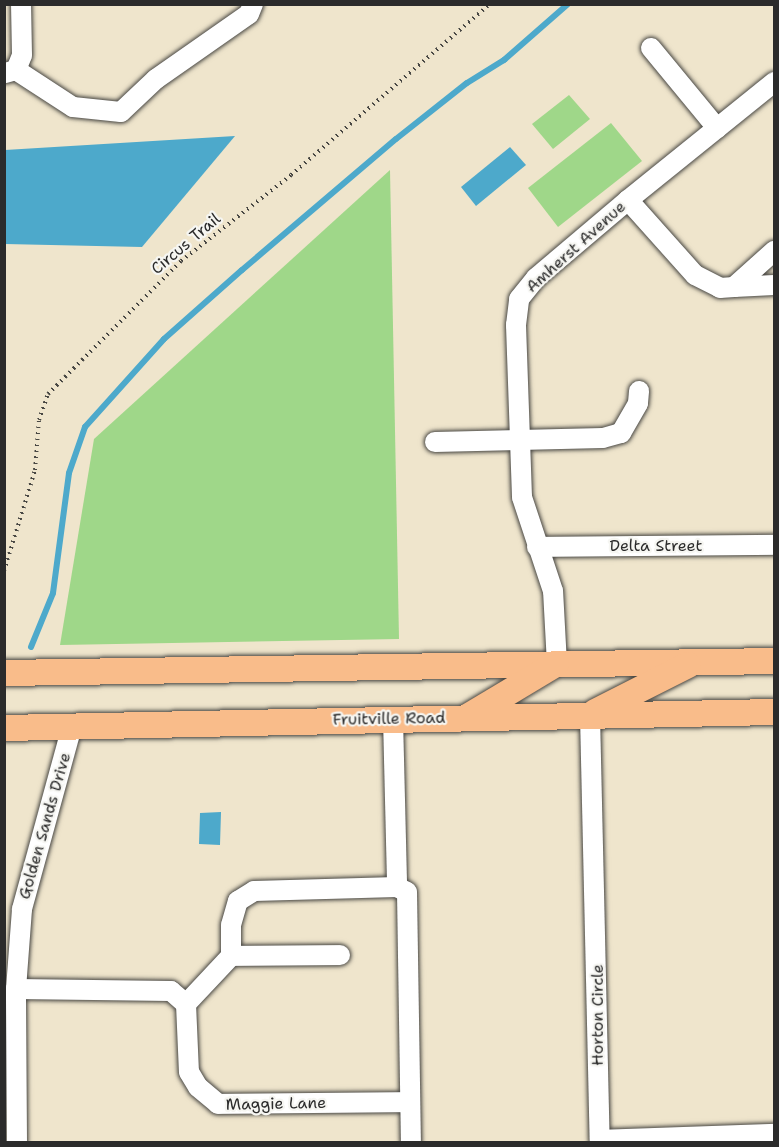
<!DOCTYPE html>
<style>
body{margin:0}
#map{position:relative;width:779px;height:1147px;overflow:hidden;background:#efe5cc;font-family:"Shantell Sans",sans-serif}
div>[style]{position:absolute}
.green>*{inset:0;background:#9fd789}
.water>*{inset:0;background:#4da9cb}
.stream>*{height:6px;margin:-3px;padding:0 3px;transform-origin:3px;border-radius:3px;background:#4da9cb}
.path>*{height:4px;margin-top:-2px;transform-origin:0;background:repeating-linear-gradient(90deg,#484743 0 1.5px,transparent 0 6px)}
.roads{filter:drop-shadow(0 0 2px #484743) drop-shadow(0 0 2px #484743)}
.minor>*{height:20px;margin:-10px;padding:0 10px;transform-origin:10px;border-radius:10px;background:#fff}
.major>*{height:26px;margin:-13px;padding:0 13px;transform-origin:13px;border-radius:13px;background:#f9bc8a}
span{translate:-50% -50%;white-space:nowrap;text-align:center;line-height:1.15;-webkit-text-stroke:4.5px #f6f6f2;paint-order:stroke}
.street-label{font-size:16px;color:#2b2b2b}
.frame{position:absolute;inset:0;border:6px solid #2b2b2b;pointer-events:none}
</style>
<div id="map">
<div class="green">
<i style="clip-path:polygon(569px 95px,590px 119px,553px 149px,532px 124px)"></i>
<i style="clip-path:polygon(611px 123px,642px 161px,558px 227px,528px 188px)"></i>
<i style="clip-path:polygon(390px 170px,399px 639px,60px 645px,94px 439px)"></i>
</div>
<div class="water">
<i style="clip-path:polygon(235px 136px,142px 247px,5px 244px,5px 150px)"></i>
<i style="clip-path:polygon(510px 147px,526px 165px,476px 206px,461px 187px)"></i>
<i style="clip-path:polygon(221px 812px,220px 845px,199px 844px,200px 813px)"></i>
</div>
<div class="stream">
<i style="left:31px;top:647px;width:58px;rotate:-67.8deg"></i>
<i style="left:53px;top:593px;width:121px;rotate:-82.4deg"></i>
<i style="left:69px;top:473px;width:49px;rotate:-70.8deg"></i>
<i style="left:85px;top:427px;width:118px;rotate:-48.1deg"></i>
<i style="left:164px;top:339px;width:104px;rotate:-41.5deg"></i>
<i style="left:242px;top:270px;width:202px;rotate:-40.4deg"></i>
<i style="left:396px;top:139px;width:90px;rotate:-38.3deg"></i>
<i style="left:467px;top:83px;width:44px;rotate:-31.9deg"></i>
<i style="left:504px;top:60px;width:85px;rotate:-41.2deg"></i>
</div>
<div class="path">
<i style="left:4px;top:571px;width:106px;rotate:-72.9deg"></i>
<i style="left:35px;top:470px;width:50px;rotate:-85.4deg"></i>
<i style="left:39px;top:420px;width:28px;rotate:-71deg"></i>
<i style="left:48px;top:394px;width:188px;rotate:-45deg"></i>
<i style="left:181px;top:261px;width:140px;rotate:-38deg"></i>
<i style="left:291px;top:175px;width:262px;rotate:-40.7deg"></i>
</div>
<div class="roads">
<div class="minor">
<i style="left:651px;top:48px;width:104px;rotate:50.5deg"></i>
<i style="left:16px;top:70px;width:68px;rotate:33deg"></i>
<i style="left:73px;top:107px;width:48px;rotate:5.9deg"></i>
<i style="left:121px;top:112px;width:48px;rotate:-43.3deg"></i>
<i style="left:156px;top:79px;width:113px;rotate:-35deg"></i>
<i style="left:249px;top:14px;width:11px;rotate:-68deg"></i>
<i style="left:5px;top:73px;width:11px;rotate:-15deg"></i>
<i style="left:16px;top:70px;width:16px;rotate:-68deg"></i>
<i style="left:22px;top:55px;width:51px;rotate:-91.1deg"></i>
<i style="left:628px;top:200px;width:101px;rotate:48.2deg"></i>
<i style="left:695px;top:275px;width:28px;rotate:27deg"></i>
<i style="left:720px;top:288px;width:14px;rotate:-4deg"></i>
<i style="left:734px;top:287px;width:54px;rotate:-42deg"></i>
<i style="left:734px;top:287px;width:40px;rotate:-2.9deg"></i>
<i style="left:435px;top:442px;width:168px;rotate:-1.4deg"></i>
<i style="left:603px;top:438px;width:19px;rotate:-16deg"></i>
<i style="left:621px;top:433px;width:34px;rotate:-60deg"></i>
<i style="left:638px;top:403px;width:12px;rotate:-85deg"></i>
<i style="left:537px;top:547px;width:237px;rotate:-0.5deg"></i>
<i style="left:557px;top:664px;width:73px;rotate:-93.1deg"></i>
<i style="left:553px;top:591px;width:99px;rotate:-108.3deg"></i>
<i style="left:522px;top:497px;width:172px;rotate:-92deg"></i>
<i style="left:516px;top:325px;width:26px;rotate:-83deg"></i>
<i style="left:519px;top:299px;width:27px;rotate:-51deg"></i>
<i style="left:536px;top:278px;width:121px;rotate:-40.3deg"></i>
<i style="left:628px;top:200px;width:188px;rotate:-38.9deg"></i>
<i style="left:590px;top:715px;width:425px;rotate:88.7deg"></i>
<i style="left:600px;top:1140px;width:174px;rotate:-2deg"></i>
<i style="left:393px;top:718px;width:169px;rotate:88.6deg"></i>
<i style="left:231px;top:956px;width:109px;rotate:-0.5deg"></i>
<i style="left:16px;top:989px;width:155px;rotate:0.7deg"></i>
<i style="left:171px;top:991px;width:20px;rotate:41deg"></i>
<i style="left:186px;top:1004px;width:68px;rotate:87.5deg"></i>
<i style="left:189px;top:1072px;width:17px;rotate:59deg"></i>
<i style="left:198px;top:1087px;width:26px;rotate:40deg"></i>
<i style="left:218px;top:1104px;width:192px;rotate:-0.6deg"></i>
<i style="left:186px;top:1004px;width:66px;rotate:-46.8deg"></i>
<i style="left:231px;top:956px;width:31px;rotate:-90deg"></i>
<i style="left:231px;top:925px;width:25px;rotate:-74deg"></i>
<i style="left:238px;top:901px;width:19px;rotate:-32deg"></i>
<i style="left:254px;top:891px;width:143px;rotate:-1.6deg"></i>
<i style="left:397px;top:887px;width:11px;rotate:27deg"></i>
<i style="left:407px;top:892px;width:250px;rotate:89.1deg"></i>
<i style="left:17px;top:1142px;width:153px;rotate:-90.4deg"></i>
<i style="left:16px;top:989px;width:80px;rotate:-85.7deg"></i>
<i style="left:22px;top:909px;width:190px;rotate:-74.7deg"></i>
</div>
<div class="major">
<i style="left:4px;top:673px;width:770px;rotate:-0.89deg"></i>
<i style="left:595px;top:712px;width:104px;rotate:-26.8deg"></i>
<i style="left:469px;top:716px;width:101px;rotate:-30.9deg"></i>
<i style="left:4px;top:728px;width:770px;rotate:-1.19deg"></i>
</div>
</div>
<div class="street-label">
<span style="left:186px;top:244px;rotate:-40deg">Circus Trail</span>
<span style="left:576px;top:247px;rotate:-42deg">Amherst Avenue</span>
<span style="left:656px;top:546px">Delta Street</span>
<span style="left:389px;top:719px;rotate:-1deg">Fruitville Road</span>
<span style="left:45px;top:826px;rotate:-74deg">Golden Sands Drive</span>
<span style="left:598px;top:1015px;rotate:-90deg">Horton Circle</span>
<span style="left:276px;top:1104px;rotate:-1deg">Maggie Lane</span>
</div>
<div class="frame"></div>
</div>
